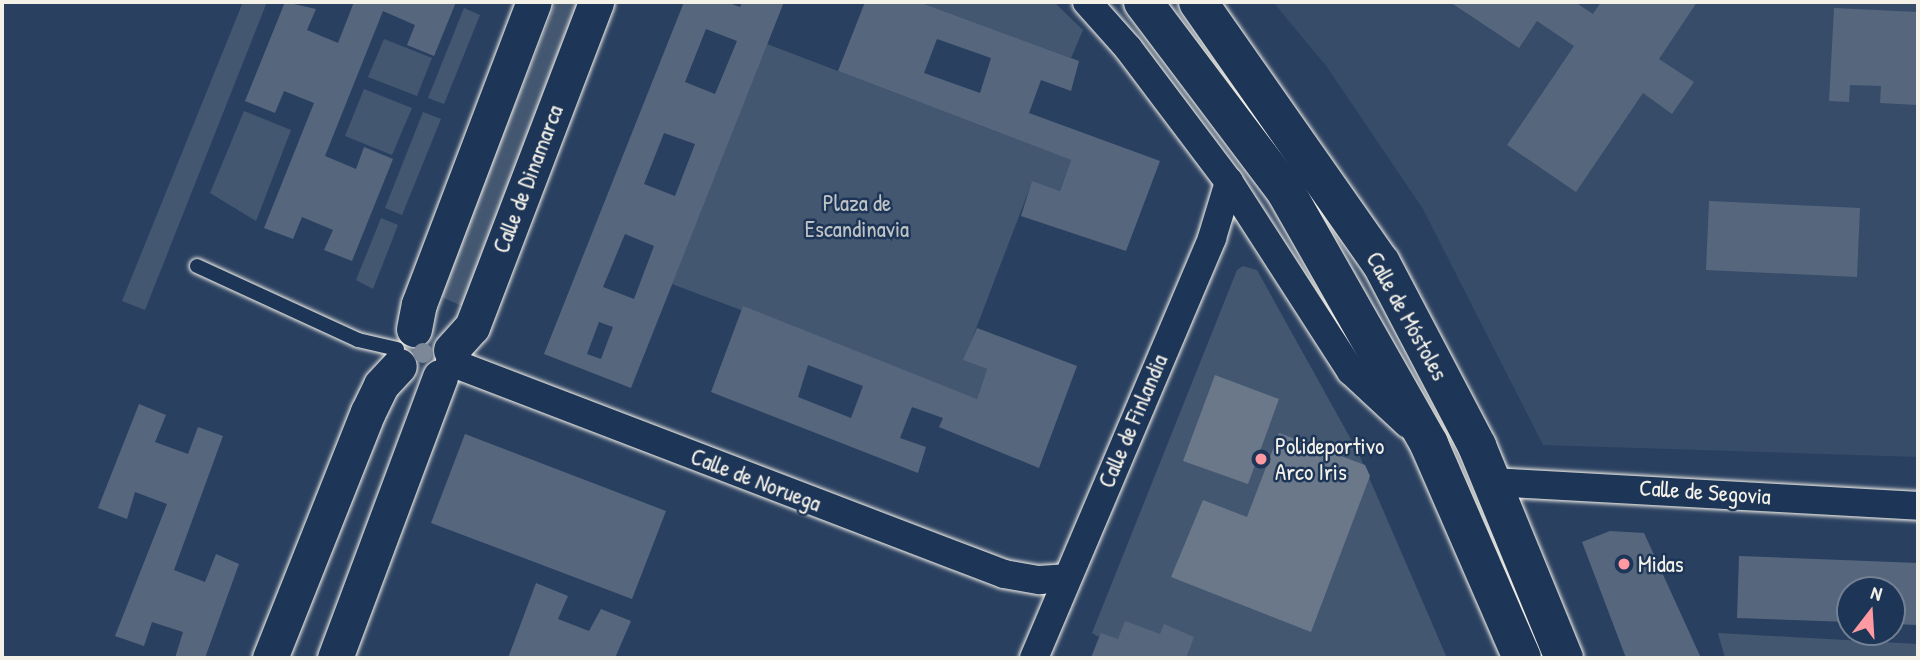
<!DOCTYPE html>
<meta charset="utf-8">
<style>
body{margin:0}
#map{position:relative;width:1920px;height:660px;overflow:hidden;background:#2a4060;font-family:"Patrick Hand",sans-serif}
div>[style]{position:absolute}
.built>*{inset:0;background:#374c69}
.green>*{inset:0;background:#445771}
.water>*{inset:0;background:#6a788a}
.building>*{inset:0;background:#56677d}
.roads{filter:drop-shadow(0 0 2px #f4f1e8) drop-shadow(0 0 2px #f4f1e8)}
.service>*{height:14px;margin:-7px;padding:0 7px;transform-origin:7px;border-radius:7px;background:#1d3557}
.minor>*{height:28px;margin:-14px;padding:0 14px;transform-origin:14px;border-radius:14px;background:#1d3557}
.tertiary>*{height:35px;margin:-17.5px;padding:0 17.5px;transform-origin:17.5px;border-radius:17.5px;background:#1d3557}
.primary>*{height:38px;margin:-19px;padding:0 19px;transform-origin:19px;border-radius:19px;background:#1d3557}
.trees>*{width:20px;height:20px;margin:-10px;border-radius:50%;background:#7c8897}
.dots>*{width:19px;height:19px;translate:-50% -50%;box-sizing:border-box;border:4px solid #1d3557;border-radius:50%}
span{translate:-50% -50%;white-space:nowrap;text-align:center;line-height:1.15;-webkit-text-stroke:5px #1d3557;paint-order:stroke}
.street-label{font-size:23px;color:#f4f1e8}
.park-label{font-size:23px;color:#bfc3c4}
.poi-label{font-size:23px;color:#f4f1e8}
.left{translate:0 -50%;text-align:left}
.frame{position:absolute;inset:0;border:4px solid #f4f1e8;pointer-events:none}
.north{position:absolute;left:1836px;top:576px;width:70px;height:70px;box-sizing:border-box;background:#1d3557;border:2px solid #738091;border-radius:50%;rotate:17deg;font-size:19px;font-weight:700;line-height:28px;text-align:center;color:#f4f1e8}
.north::after{content:'';display:block;margin:auto;width:24px;height:32px;background:#ff9aa2;clip-path:polygon(50% 0,100% 100%,50% 72%,0 100%)}
</style>
<div id="map">
<div class="built">
<i style="clip-path:polygon(1273px 2px,1918px 2px,1918px 457px,1543px 445px,1423px 209px,1327px 67px)"></i>
</div>
<div class="green">
<i style="clip-path:polygon(243px 2px,267px 2px,145px 310px,122px 301px)"></i>
<i style="clip-path:polygon(556px 2px,581px 2px,462px 306px,439px 296px)"></i>
<i style="clip-path:polygon(919px 2px,1054px 2px,1083px 30px,1071px 58px)"></i>
<i style="clip-path:polygon(464px 8px,480px 15px,444px 104px,428px 98px)"></i>
<i style="clip-path:polygon(384px 39px,432px 58px,417px 96px,368px 77px)"></i>
<i style="clip-path:polygon(767px 44px,1071px 160px,1060px 191px,1032px 182px,964px 360px,987px 369px,977px 399px,672px 284px)"></i>
<i style="clip-path:polygon(364px 89px,412px 108px,392px 155px,345px 136px)"></i>
<i style="clip-path:polygon(244px 111px,291px 130px,256px 221px,210px 193px)"></i>
<i style="clip-path:polygon(423px 112px,441px 119px,402px 215px,385px 208px)"></i>
<i style="clip-path:polygon(381px 218px,398px 225px,373px 289px,356px 280px)"></i>
<i style="clip-path:polygon(1243px 266px,1257px 270px,1358px 452px,1447px 658px,1091px 658px,1099px 637px,1092px 633px,1237px 270px)"></i>
<i style="clip-path:polygon(1718px 633px,1918px 644px,1918px 658px,1725px 658px)"></i>
</div>
<div class="water">
<i style="clip-path:polygon(1215px 375px,1279px 399px,1248px 484px,1183px 461px)"></i>
<i style="clip-path:polygon(1279px 433px,1365px 465px,1370px 476px,1311px 632px,1171px 577px,1203px 500px,1247px 517px)"></i>
</div>
<div class="building">
<i style="clip-path:polygon(285px 2px,316px 9px,307px 30px,338px 43px,354px 2px,456px 2px,434px 56px,407px 45px,415px 25px,383px 11px,325px 156px,356px 169px,364px 147px,393px 159px,352px 261px,324px 250px,333px 230px,302px 217px,293px 239px,264px 228px,314px 103px,284px 91px,275px 113px,245px 101px)"></i>
<i style="clip-path:polygon(evenodd,684px 2px,727px 2px,740px 7px,742px 2px,784px 2px,631px 388px,544px 354px,684px 2px,706px 29px,737px 41px,715px 94px,685px 82px,706px 29px,684px 2px,664px 133px,695px 144px,675px 196px,644px 184px,664px 133px,684px 2px,625px 234px,654px 246px,634px 299px,603px 287px,625px 234px,684px 2px,599px 322px,613px 327px,601px 359px,587px 354px,599px 322px)"></i>
<i style="clip-path:polygon(evenodd,865px 2px,919px 2px,1079px 61px,1071px 91px,1041px 80px,1029px 113px,1160px 161px,1126px 251px,1021px 216px,1032px 181px,1060px 191px,1071px 160px,838px 71px,865px 2px,937px 39px,991px 58px,980px 93px,924px 73px,937px 39px)"></i>
<i style="clip-path:polygon(1450px 2px,1575px 2px,1593px 14px,1601px 2px,1697px 2px,1659px 59px,1694px 82px,1672px 114px,1643px 93px,1576px 192px,1507px 145px,1574px 46px,1537px 21px,1519px 48px)"></i>
<i style="clip-path:polygon(1834px 8px,1918px 12px,1918px 105px,1880px 103px,1881px 86px,1850px 85px,1849px 102px,1829px 101px)"></i>
<i style="clip-path:polygon(1709px 201px,1860px 208px,1857px 277px,1706px 270px)"></i>
<i style="clip-path:polygon(evenodd,743px 306px,977px 399px,987px 369px,963px 360px,977px 328px,1077px 366px,1039px 468px,939px 427px,943px 418px,912px 407px,900px 438px,926px 447px,918px 473px,711px 392px,743px 306px,808px 365px,863px 386px,851px 418px,798px 397px,808px 365px)"></i>
<i style="clip-path:polygon(139px 404px,166px 415px,155px 442px,188px 454px,198px 427px,223px 436px,174px 570px,205px 582px,216px 554px,239px 564px,205px 658px,175px 658px,183px 632px,152px 622px,144px 646px,115px 636px,167px 504px,135px 492px,127px 519px,98px 508px)"></i>
<i style="clip-path:polygon(465px 434px,666px 511px,632px 599px,431px 523px)"></i>
<i style="clip-path:polygon(1610px 531px,1644px 533px,1701px 658px,1626px 658px,1582px 542px)"></i>
<i style="clip-path:polygon(1739px 556px,1918px 563px,1918px 625px,1892px 624px,1892px 590px,1850px 590px,1850px 622px,1737px 618px)"></i>
<i style="clip-path:polygon(536px 583px,568px 596px,558px 619px,589px 631px,601px 609px,631px 621px,615px 658px,508px 658px)"></i>
<i style="clip-path:polygon(1125px 621px,1160px 634px,1164px 624px,1194px 637px,1186px 658px,1091px 658px,1101px 633px,1118px 639px)"></i>
</div>
<div class="roads">
<div class="service">
<i style="left:197px;top:266px;width:177px;rotate:24.7deg"></i>
<i style="left:358px;top:340px;width:40px;rotate:13deg"></i>
</div>
<div class="minor">
<i style="left:1087px;top:2px;width:62px;rotate:48.3deg"></i>
<i style="left:1128px;top:48px;width:168px;rotate:53deg"></i>
<i style="left:1229px;top:182px;width:225px;rotate:57.2deg"></i>
<i style="left:1351px;top:371px;width:78px;rotate:42.9deg"></i>
<i style="left:450px;top:362px;width:593px;rotate:20.94deg"></i>
<i style="left:1004px;top:574px;width:36px;rotate:10deg"></i>
<i style="left:1039px;top:580px;width:27px;rotate:-4deg"></i>
<i style="left:1492px;top:482px;width:427px;rotate:3.2deg"></i>
<i style="left:1034px;top:658px;width:456px;rotate:-67deg"></i>
<i style="left:1212px;top:238px;width:59px;rotate:-73.1deg"></i>
</div>
<div class="tertiary">
<i style="left:414px;top:329px;width:25px;rotate:-79deg"></i>
<i style="left:419px;top:304px;width:323px;rotate:-69.2deg"></i>
<i style="left:451px;top:350px;width:31px;rotate:-48deg"></i>
<i style="left:472px;top:327px;width:348px;rotate:-69.1deg"></i>
<i style="left:270px;top:658px;width:265px;rotate:-68.3deg"></i>
<i style="left:368px;top:412px;width:30px;rotate:-64deg"></i>
<i style="left:381px;top:385px;width:26px;rotate:-47deg"></i>
<i style="left:335px;top:658px;width:300px;rotate:-69.5deg"></i>
</div>
<div class="primary">
<i style="left:1143px;top:2px;width:238px;rotate:53deg"></i>
<i style="left:1286px;top:192px;width:290px;rotate:60.4deg"></i>
<i style="left:1429px;top:444px;width:233px;rotate:66.5deg"></i>
<i style="left:1198px;top:2px;width:319px;rotate:55deg"></i>
<i style="left:1381px;top:263px;width:207px;rotate:62.3deg"></i>
<i style="left:1477px;top:446px;width:229px;rotate:67.7deg"></i>
</div>
</div>
<div class="trees">
<i style="left:423px;top:353px"></i>
</div>
<div class="dots">
<i style="left:1261px;top:459px;background:#ff9aa2"></i>
<i style="left:1624px;top:564px;background:#ff9aa2"></i>
</div>
<div class="street-label">
<span style="left:528px;top:179px;rotate:-69deg">Calle de Dinamarca</span>
<span style="left:1407px;top:316px;rotate:61deg">Calle de Móstoles</span>
<span style="left:1133px;top:421px;rotate:-67deg">Calle de Finlandia</span>
<span style="left:756px;top:480px;rotate:21deg">Calle de Noruega</span>
<span style="left:1705px;top:492px;rotate:4deg">Calle de Segovia</span>
</div>
<div class="park-label">
<span style="left:857px;top:216px">Plaza de<br>Escandinavia</span>
</div>
<div class="poi-label">
<span class="left" style="left:1275px;top:459px">Polideportivo<br>Arco Iris</span>
<span class="left" style="left:1638px;top:564px">Midas</span>
</div>
<div class="frame"></div>
<div class="north">N</div>
</div>
